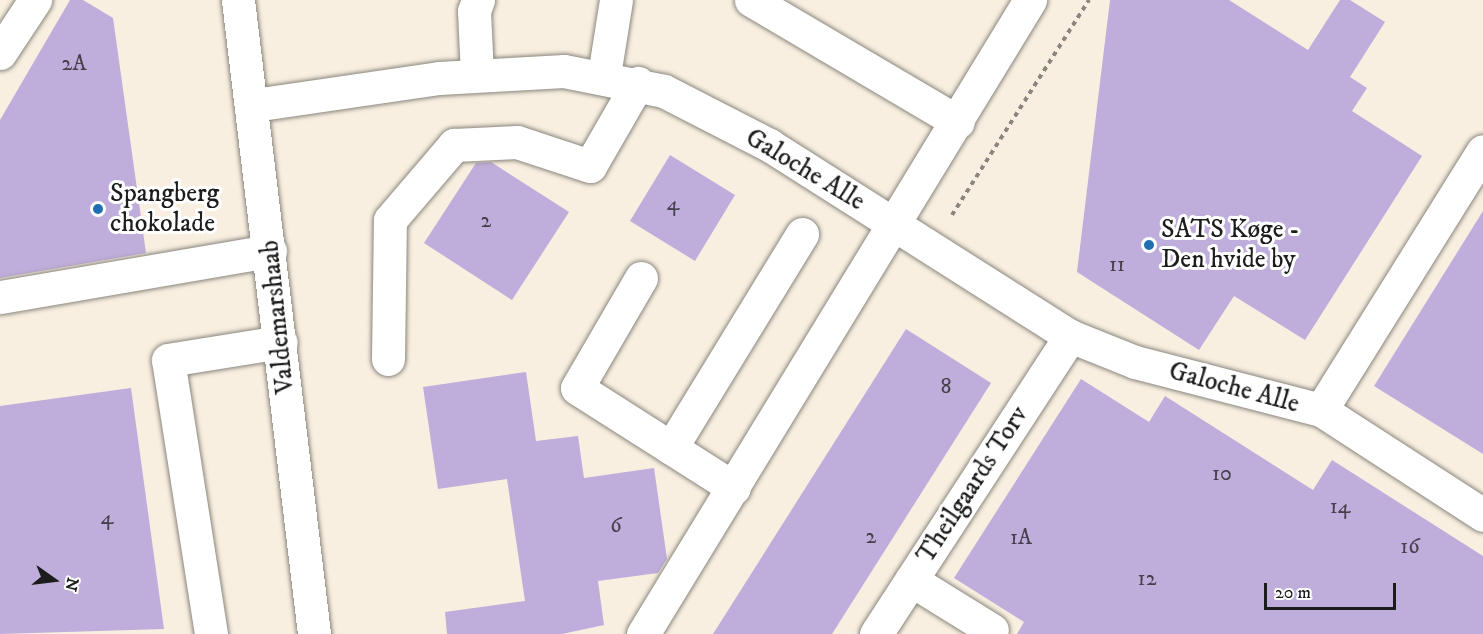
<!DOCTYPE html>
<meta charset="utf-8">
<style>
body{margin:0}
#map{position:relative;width:1483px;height:634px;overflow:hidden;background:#f8efe0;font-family:"IM FELL DW Pica",serif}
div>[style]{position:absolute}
.building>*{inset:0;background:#bfaddb}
.path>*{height:4px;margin-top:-2px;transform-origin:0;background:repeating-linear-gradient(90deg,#8a867e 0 4.5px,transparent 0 9px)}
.roads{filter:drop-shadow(0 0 2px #8a867e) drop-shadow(0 0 2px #8a867e)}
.minor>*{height:33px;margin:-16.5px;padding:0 16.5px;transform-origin:16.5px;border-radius:16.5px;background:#fff}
.dots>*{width:16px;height:16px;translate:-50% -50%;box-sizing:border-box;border:3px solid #fff;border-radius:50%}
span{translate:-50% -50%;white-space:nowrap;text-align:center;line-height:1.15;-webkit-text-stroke:6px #fff;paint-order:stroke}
.number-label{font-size:22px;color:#45404c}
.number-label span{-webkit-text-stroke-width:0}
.street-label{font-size:26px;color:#1c1c1c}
.poi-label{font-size:26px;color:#1c1c1c}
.left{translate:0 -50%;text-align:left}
.north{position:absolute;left:24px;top:550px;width:60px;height:60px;-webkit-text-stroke:4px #fff;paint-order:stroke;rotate:104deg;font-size:16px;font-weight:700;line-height:24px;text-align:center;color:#1c1c1c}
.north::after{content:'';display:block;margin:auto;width:21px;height:27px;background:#1c1c1c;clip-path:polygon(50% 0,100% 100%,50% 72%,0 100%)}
.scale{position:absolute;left:1264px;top:583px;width:132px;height:27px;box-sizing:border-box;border:3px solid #1c1c1c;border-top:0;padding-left:8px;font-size:18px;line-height:21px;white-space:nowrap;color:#1c1c1c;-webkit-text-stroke:4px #fff;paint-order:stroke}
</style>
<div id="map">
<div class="building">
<i style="clip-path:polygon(70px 0,83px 0,113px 18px,146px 253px,0 278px,0 120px)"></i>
<i style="clip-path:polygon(1110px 0,1229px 0,1308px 50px,1340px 0,1350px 0,1385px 22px,1350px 77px,1367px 88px,1352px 111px,1422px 156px,1305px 340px,1234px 296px,1199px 350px,1077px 272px)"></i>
<i style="clip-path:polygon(670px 155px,735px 195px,695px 261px,630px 221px)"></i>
<i style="clip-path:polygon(491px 162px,569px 212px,512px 300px,424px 243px,476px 163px)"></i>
<i style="clip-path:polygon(1483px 211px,1483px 454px,1374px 386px)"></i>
<i style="clip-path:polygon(906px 329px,991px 383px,832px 634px,713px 634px)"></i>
<i style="clip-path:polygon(526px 372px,536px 441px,578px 436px,584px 478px,654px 468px,667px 559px,658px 573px,598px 581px,604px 625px,562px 634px,447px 634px,445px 612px,525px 601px,507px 479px,438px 489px,423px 387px)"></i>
<i style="clip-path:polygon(1081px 379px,1149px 422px,1165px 396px,1313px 490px,1332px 460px,1483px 556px,1483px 634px,1017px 634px,1024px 622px,954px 578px)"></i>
<i style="clip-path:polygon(131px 388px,164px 629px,0 634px,0 406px)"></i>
</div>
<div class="path">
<i style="left:952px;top:215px;width:255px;rotate:-57.5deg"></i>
</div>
<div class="roads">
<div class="minor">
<i style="left:238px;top:0;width:639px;rotate:83.16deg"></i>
<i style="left:751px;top:0;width:240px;rotate:30.5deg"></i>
<i style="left:0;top:53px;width:64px;rotate:-56.6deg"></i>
<i style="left:477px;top:75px;width:64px;rotate:-92.7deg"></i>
<i style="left:474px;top:11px;width:12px;rotate:-70deg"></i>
<i style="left:604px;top:75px;width:76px;rotate:-80.9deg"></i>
<i style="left:254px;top:105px;width:187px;rotate:-8.3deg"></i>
<i style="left:439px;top:78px;width:125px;rotate:-3.2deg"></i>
<i style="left:564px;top:71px;width:102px;rotate:11.3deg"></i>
<i style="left:664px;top:91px;width:118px;rotate:27.2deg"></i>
<i style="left:769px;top:145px;width:356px;rotate:32.4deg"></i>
<i style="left:1070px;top:336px;width:70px;rotate:21.8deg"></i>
<i style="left:1135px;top:362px;width:192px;rotate:14.5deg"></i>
<i style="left:1321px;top:410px;width:193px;rotate:32.9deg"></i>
<i style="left:641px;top:278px;width:127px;rotate:120.2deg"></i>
<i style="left:577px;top:388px;width:186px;rotate:32.5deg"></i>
<i style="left:0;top:297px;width:274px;rotate:-9.7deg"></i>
<i style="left:388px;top:359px;width:139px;rotate:-89.2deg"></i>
<i style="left:390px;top:220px;width:99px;rotate:-49.5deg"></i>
<i style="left:454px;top:145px;width:63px;rotate:-2.7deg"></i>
<i style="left:517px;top:142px;width:77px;rotate:18.2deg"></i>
<i style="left:590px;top:166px;width:96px;rotate:-60deg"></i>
<i style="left:1321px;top:410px;width:305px;rotate:-58deg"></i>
<i style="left:671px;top:448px;width:251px;rotate:-58.5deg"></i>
<i style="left:911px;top:580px;width:95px;rotate:31.7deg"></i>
<i style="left:211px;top:634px;width:277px;rotate:-98.9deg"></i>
<i style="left:168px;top:360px;width:114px;rotate:-9.1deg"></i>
<i style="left:643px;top:634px;width:743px;rotate:-58.6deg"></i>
<i style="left:876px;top:634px;width:356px;rotate:-56.9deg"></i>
</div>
</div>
<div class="dots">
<i style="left:98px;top:209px;background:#1f6fb2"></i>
<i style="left:1149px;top:245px;background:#1f6fb2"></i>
</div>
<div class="number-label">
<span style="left:74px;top:64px">2A</span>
<span style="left:673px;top:204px">4</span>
<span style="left:486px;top:221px">2</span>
<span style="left:1117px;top:265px">11</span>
<span style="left:946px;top:387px">8</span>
<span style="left:1222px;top:474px">10</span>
<span style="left:1340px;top:507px">14</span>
<span style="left:107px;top:518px">4</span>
<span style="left:616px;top:526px">6</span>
<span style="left:871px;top:537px">2</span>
<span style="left:1021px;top:538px">1A</span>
<span style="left:1410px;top:547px">16</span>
<span style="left:1147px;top:579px">12</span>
</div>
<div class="street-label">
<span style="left:805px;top:170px;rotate:31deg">Galoche Alle</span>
<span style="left:278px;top:317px;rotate:-96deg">Valdemarshaab</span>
<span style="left:1234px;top:388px;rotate:15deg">Galoche Alle</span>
<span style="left:973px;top:485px;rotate:-57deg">Theilgaards Torv</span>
</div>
<div class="poi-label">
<span class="left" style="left:110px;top:209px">Spangberg<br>chokolade</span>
<span class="left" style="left:1161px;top:245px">SATS Køge -<br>Den hvide by</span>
</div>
<div class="north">N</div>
<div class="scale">20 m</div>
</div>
